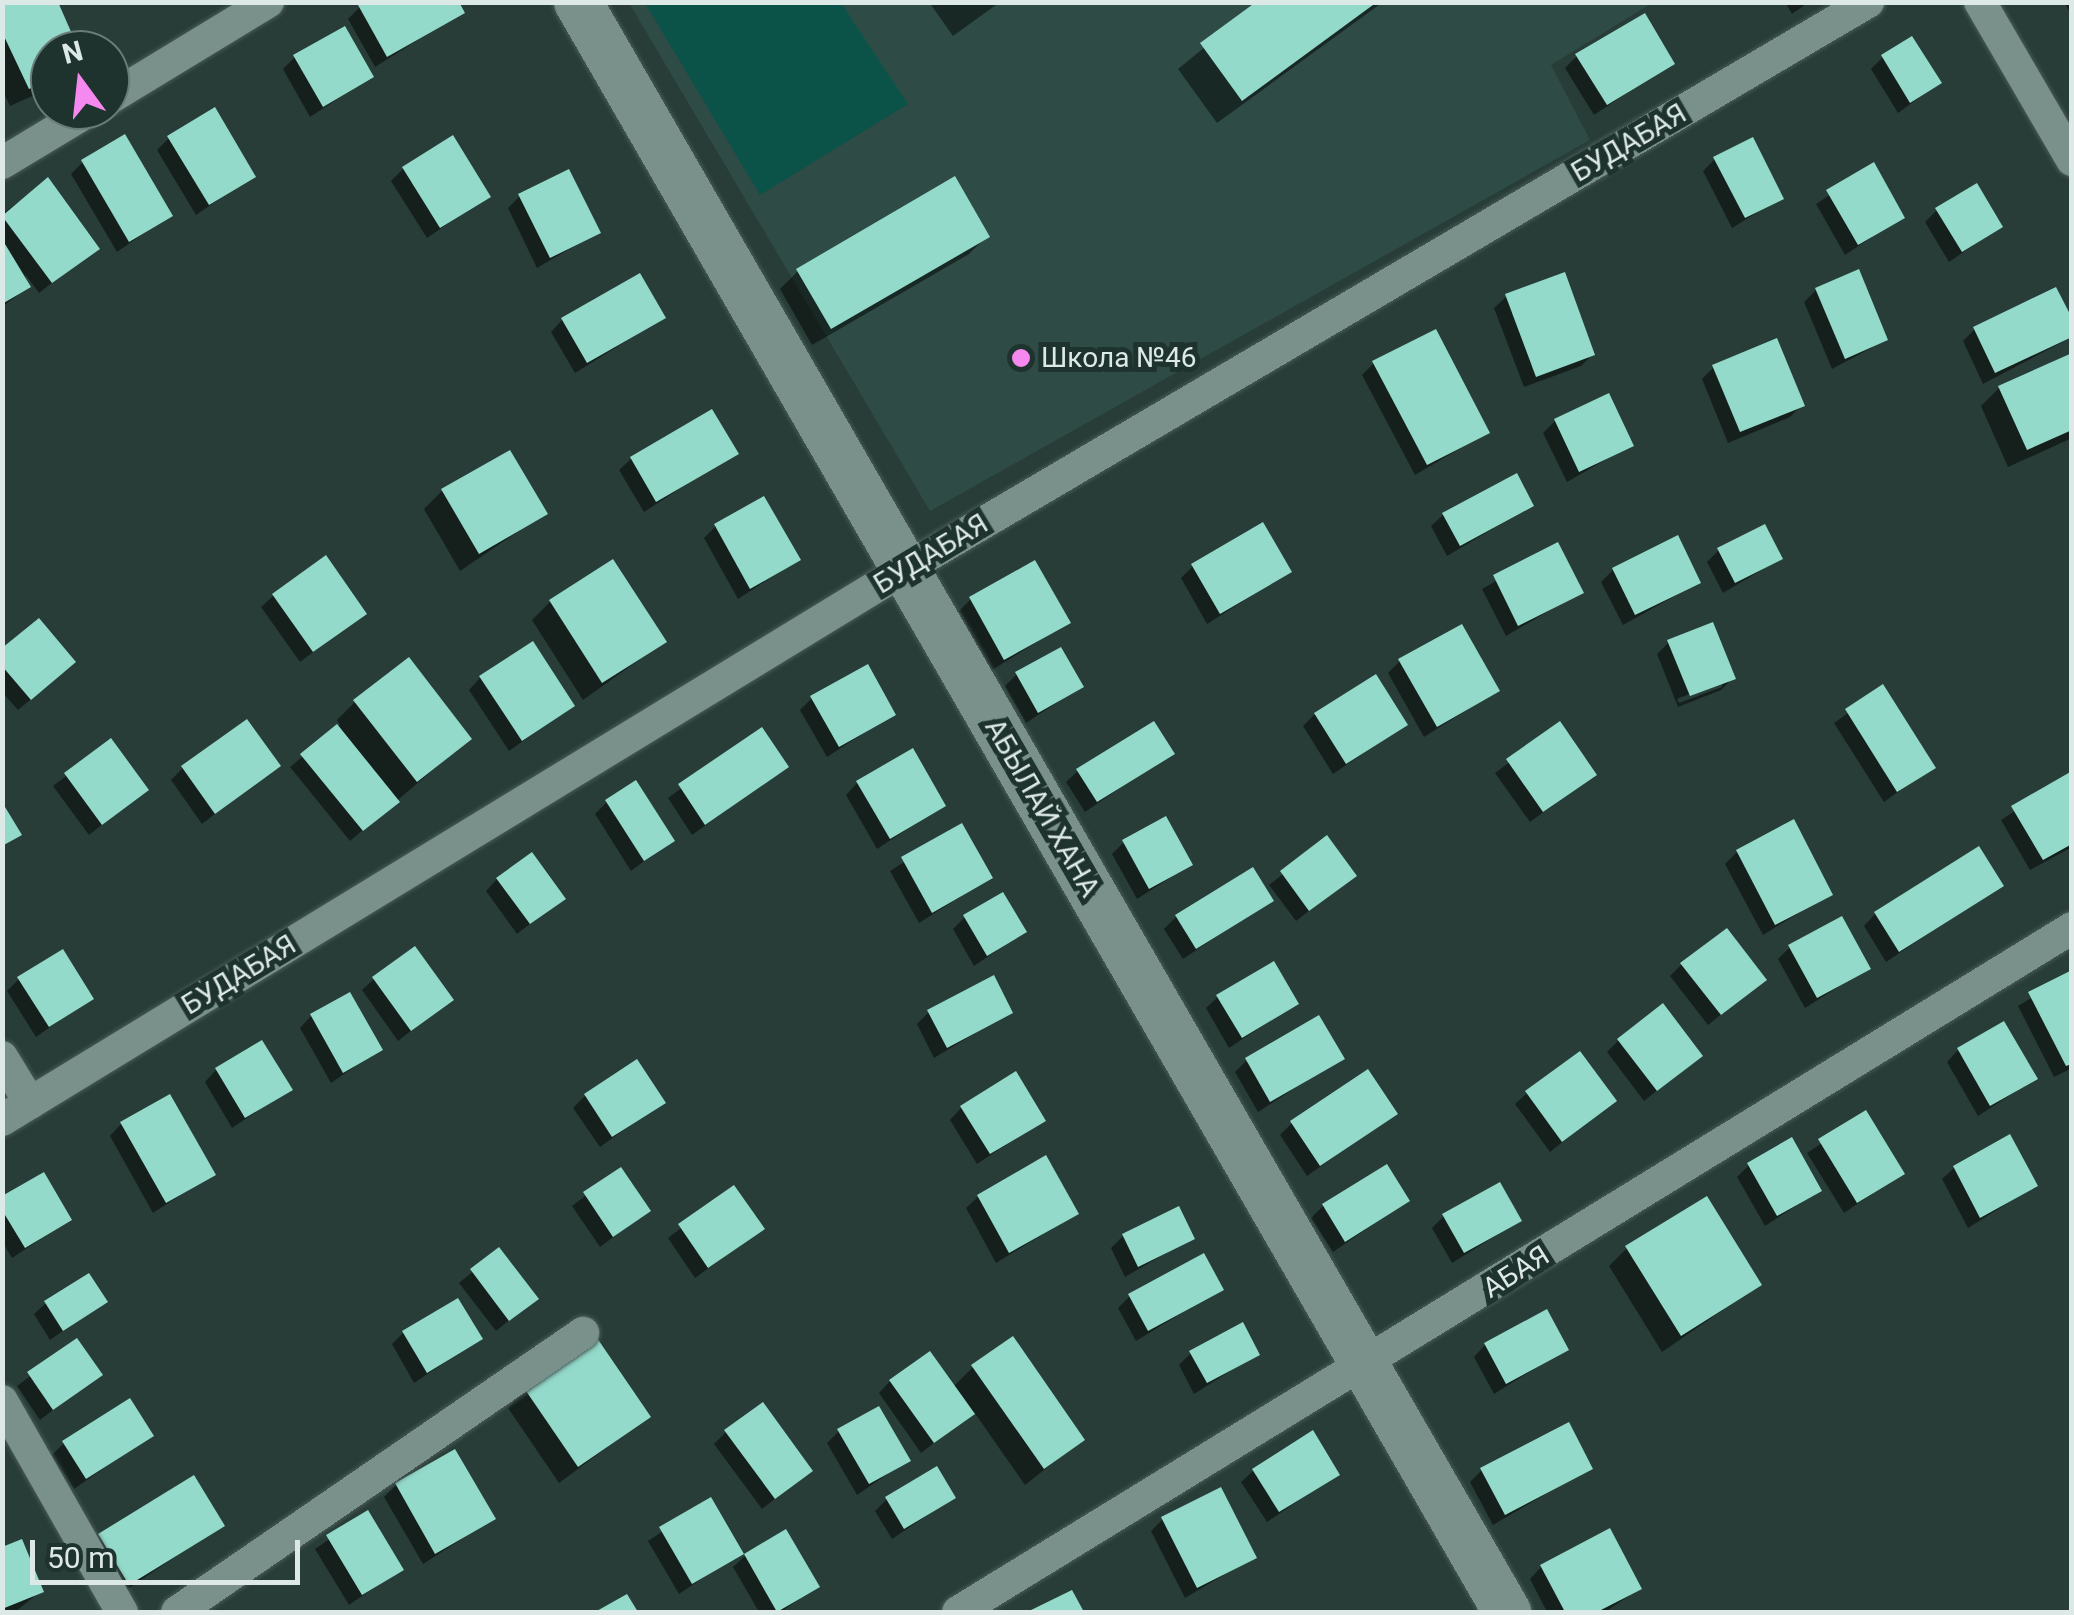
<!DOCTYPE html>
<meta charset="utf-8">
<style>
body{margin:0}
#map{position:relative;width:2074px;height:1615px;overflow:hidden;background:#283d38;font-family:Roboto,sans-serif}
div>[style]{position:absolute}
.built>*{inset:0;background:#2e4b45}
.green>*{inset:0;background:#0b5348}
.shadow>*{inset:0;background:#0007}
.building>*{inset:0;background:#93dacb}
.roads{filter:drop-shadow(0 0 2px #495a57) drop-shadow(0 0 2px #495a57)}
.minor>*{height:32px;margin:-16px;padding:0 16px;transform-origin:16px;border-radius:16px;background:#7a918b}
.secondary>*{height:48px;margin:-24px;padding:0 24px;transform-origin:24px;border-radius:24px;background:#7a918b}
.dots>*{width:28px;height:28px;translate:-50% -50%;box-sizing:border-box;border:5px solid #1e322e;border-radius:50%}
span{translate:-50% -50%;white-space:nowrap;text-align:center;line-height:1.15;-webkit-text-stroke:10px #1e322e;paint-order:stroke}
.street-label{font-size:28px;color:#dde9e6}
.poi-label{font-size:28px;color:#dde9e6}
.left{translate:0 -50%;text-align:left}
.frame{position:absolute;inset:0;border:5px solid #dde9e6;pointer-events:none}
.north{position:absolute;left:30px;top:30px;width:100px;height:100px;box-sizing:border-box;background:#1e322e;border:2px solid #6a7b78;border-radius:50%;rotate:345deg;font-size:28px;font-weight:700;line-height:40px;text-align:center;color:#dde9e6}
.north::after{content:'';display:block;margin:auto;width:35px;height:45px;background:#f589ef;clip-path:polygon(50% 0,100% 100%,50% 72%,0 100%)}
.scale{position:absolute;left:30px;top:1540px;width:270px;height:45px;box-sizing:border-box;border:5px solid #dde9e6;border-top:0;padding-left:12px;font-size:30px;line-height:35px;white-space:nowrap;color:#dde9e6;-webkit-text-stroke:8px #1e322e;paint-order:stroke}
</style>
<div id="map">
<div class="built">
<i style="clip-path:polygon(629px 3px,1652px 3px,1551px 65px,1590px 140px,930px 511px)"></i>
</div>
<div class="green">
<i style="clip-path:polygon(645px 3px,841px 3px,908px 104px,760px 195px)"></i>
</div>
<div class="shadow">
<i style="clip-path:polygon(2px 2px,77px 50px,50px 50px,50px 88px,10px 106px,2px 89px)"></i>
<i style="clip-path:polygon(929px 2px,1000px 2px,953px 36px)"></i>
<i style="clip-path:polygon(1260px 2px,1383px 2px,1217px 123px,1178px 69px)"></i>
<i style="clip-path:polygon(1785px 2px,1809px 2px,1792px 14px)"></i>
<i style="clip-path:polygon(2064px 2px,2072px 2px,2072px 16px)"></i>
<i style="clip-path:polygon(360px 7px,462px 12px,375px 67px,348px 19px)"></i>
<i style="clip-path:polygon(1577px 56px,1672px 63px,1594px 115px,1565px 68px)"></i>
<i style="clip-path:polygon(295px 57px,371px 77px,310px 117px,283px 69px)"></i>
<i style="clip-path:polygon(1883px 57px,1939px 83px,1898px 113px,1871px 69px)"></i>
<i style="clip-path:polygon(169px 138px,253px 176px,196px 215px,157px 150px)"></i>
<i style="clip-path:polygon(1715px 159px,1781px 198px,1732px 228px,1703px 171px)"></i>
<i style="clip-path:polygon(83px 162px,170px 215px,117px 252px,71px 174px)"></i>
<i style="clip-path:polygon(1873px 166px,1902px 217px,1845px 255px,1816px 204px)"></i>
<i style="clip-path:polygon(403px 169px,488px 196px,427px 238px,391px 181px)"></i>
<i style="clip-path:polygon(48px 180px,96px 248px,39px 293px,25px 274px,28px 287px,2px 307px,2px 214px)"></i>
<i style="clip-path:polygon(520px 196px,598px 232px,537px 268px,508px 208px)"></i>
<i style="clip-path:polygon(1937px 210px,2000px 227px,1949px 262px,1925px 222px)"></i>
<i style="clip-path:polygon(987px 236px,969px 254px,812px 345px,780px 289px,798px 271px)"></i>
<i style="clip-path:polygon(1816px 290px,1886px 340px,1832px 369px,1804px 302px)"></i>
<i style="clip-path:polygon(1506px 297px,1593px 354px,1581px 366px,1524px 387px,1494px 308px)"></i>
<i style="clip-path:polygon(663px 318px,575px 373px,551px 332px,562px 320px)"></i>
<i style="clip-path:polygon(1975px 329px,2072px 337px,1983px 384px,1963px 341px)"></i>
<i style="clip-path:polygon(2072px 355px,2072px 438px,2008px 467px,1981px 406px,1999px 388px)"></i>
<i style="clip-path:polygon(1374px 363px,1486px 433px,1415px 475px,1362px 375px)"></i>
<i style="clip-path:polygon(1714px 367px,1802px 405px,1790px 417px,1728px 443px,1702px 379px)"></i>
<i style="clip-path:polygon(1555px 421px,1631px 445px,1567px 482px,1543px 433px)"></i>
<i style="clip-path:polygon(735px 453px,644px 512px,619px 470px,631px 459px)"></i>
<i style="clip-path:polygon(442px 491px,544px 514px,460px 571px,424px 509px)"></i>
<i style="clip-path:polygon(1531px 506px,1447px 556px,1431px 526px,1443px 515px)"></i>
<i style="clip-path:polygon(716px 526px,798px 560px,738px 599px,704px 538px)"></i>
<i style="clip-path:polygon(1557px 546px,1581px 592px,1506px 636px,1482px 589px)"></i>
<i style="clip-path:polygon(1719px 550px,1780px 559px,1723px 593px,1707px 562px)"></i>
<i style="clip-path:polygon(1193px 566px,1289px 572px,1207px 624px,1181px 578px)"></i>
<i style="clip-path:polygon(1613px 570px,1698px 583px,1623px 625px,1601px 582px)"></i>
<i style="clip-path:polygon(273px 596px,364px 614px,300px 662px,261px 607px)"></i>
<i style="clip-path:polygon(971px 599px,1067px 623px,992px 670px,959px 611px)"></i>
<i style="clip-path:polygon(550px 602px,664px 642px,583px 700px,532px 620px)"></i>
<i style="clip-path:polygon(evenodd,1669px 642px,1733px 678px,1721px 690px,1678px 707px,1657px 654px,1669px 642px,1722px 681px,1722px 687px,1679px 703px,1677px 699px,1722px 681px)"></i>
<i style="clip-path:polygon(2px 652px,61px 674px,18px 710px,2px 692px)"></i>
<i style="clip-path:polygon(1400px 661px,1497px 691px,1424px 737px,1388px 673px)"></i>
<i style="clip-path:polygon(1017px 674px,1081px 687px,1026px 723px,1005px 686px)"></i>
<i style="clip-path:polygon(480px 678px,572px 706px,509px 751px,469px 690px)"></i>
<i style="clip-path:polygon(1883px 688px,1932px 767px,1884px 802px,1834px 723px)"></i>
<i style="clip-path:polygon(812px 698px,893px 714px,827px 757px,800px 710px)"></i>
<i style="clip-path:polygon(355px 702px,469px 739px,350px 841px,290px 767px,340px 725px,337px 720px)"></i>
<i style="clip-path:polygon(1315px 714px,1405px 725px,1333px 774px,1303px 726px)"></i>
<i style="clip-path:polygon(1559px 725px,1594px 775px,1530px 822px,1495px 773px)"></i>
<i style="clip-path:polygon(761px 730px,786px 767px,692px 835px,668px 798px)"></i>
<i style="clip-path:polygon(111px 742px,146px 790px,89px 835px,53px 786px)"></i>
<i style="clip-path:polygon(1171px 753px,1085px 812px,1066px 782px,1078px 771px)"></i>
<i style="clip-path:polygon(278px 765px,202px 824px,171px 780px,183px 768px)"></i>
<i style="clip-path:polygon(2072px 774px,2072px 847px,2030px 870px,2001px 820px)"></i>
<i style="clip-path:polygon(857px 783px,943px 806px,877px 849px,846px 795px)"></i>
<i style="clip-path:polygon(607px 802px,672px 840px,631px 871px,595px 814px)"></i>
<i style="clip-path:polygon(961px 826px,990px 878px,919px 923px,890px 871px)"></i>
<i style="clip-path:polygon(1327px 839px,1354px 876px,1296px 921px,1269px 885px)"></i>
<i style="clip-path:polygon(1124px 842px,1190px 865px,1137px 899px,1112px 854px)"></i>
<i style="clip-path:polygon(1737px 852px,1830px 894px,1763px 935px,1725px 864px)"></i>
<i style="clip-path:polygon(497px 879px,563px 898px,517px 934px,486px 891px)"></i>
<i style="clip-path:polygon(2001px 885px,1886px 962px,1864px 926px,1875px 914px)"></i>
<i style="clip-path:polygon(1271px 900px,1183px 959px,1164px 929px,1176px 917px)"></i>
<i style="clip-path:polygon(965px 917px,1024px 932px,974px 966px,953px 929px)"></i>
<i style="clip-path:polygon(1790px 947px,1868px 968px,1805px 1008px,1778px 959px)"></i>
<i style="clip-path:polygon(1682px 964px,1764px 980px,1708px 1025px,1670px 976px)"></i>
<i style="clip-path:polygon(2072px 973px,2072px 1068px,2054px 1077px,2018px 1006px)"></i>
<i style="clip-path:polygon(19px 979px,91px 998px,36px 1037px,7px 991px)"></i>
<i style="clip-path:polygon(374px 979px,450px 1000px,398px 1041px,362px 990px)"></i>
<i style="clip-path:polygon(1218px 997px,1296px 1004px,1229px 1048px,1206px 1008px)"></i>
<i style="clip-path:polygon(929px 1012px,1010px 1012px,934px 1058px,917px 1024px)"></i>
<i style="clip-path:polygon(311px 1016px,380px 1049px,331px 1083px,300px 1028px)"></i>
<i style="clip-path:polygon(1618px 1041px,1700px 1056px,1644px 1101px,1607px 1052px)"></i>
<i style="clip-path:polygon(1958px 1050px,2035px 1079px,1978px 1116px,1947px 1062px)"></i>
<i style="clip-path:polygon(1341px 1058px,1258px 1112px,1235px 1072px,1247px 1060px)"></i>
<i style="clip-path:polygon(216px 1070px,289px 1090px,232px 1128px,205px 1082px)"></i>
<i style="clip-path:polygon(1527px 1093px,1614px 1101px,1550px 1152px,1515px 1104px)"></i>
<i style="clip-path:polygon(585px 1096px,663px 1102px,600px 1147px,573px 1108px)"></i>
<i style="clip-path:polygon(961px 1108px,1043px 1120px,977px 1164px,950px 1120px)"></i>
<i style="clip-path:polygon(1395px 1114px,1307px 1176px,1280px 1135px,1292px 1123px)"></i>
<i style="clip-path:polygon(1865px 1114px,1901px 1174px,1844px 1213px,1807px 1153px)"></i>
<i style="clip-path:polygon(121px 1124px,213px 1174px,153px 1213px,110px 1136px)"></i>
<i style="clip-path:polygon(1749px 1165px,1819px 1191px,1765px 1226px,1737px 1177px)"></i>
<i style="clip-path:polygon(1954px 1168px,2035px 1186px,1968px 1228px,1942px 1179px)"></i>
<i style="clip-path:polygon(620px 1170px,648px 1211px,600px 1247px,572px 1206px)"></i>
<i style="clip-path:polygon(734px 1188px,762px 1229px,695px 1278px,668px 1238px)"></i>
<i style="clip-path:polygon(978px 1197px,1076px 1214px,996px 1263px,966px 1208px)"></i>
<i style="clip-path:polygon(2px 1199px,69px 1220px,12px 1258px,2px 1241px)"></i>
<i style="clip-path:polygon(1407px 1201px,1333px 1252px,1311px 1218px,1323px 1206px)"></i>
<i style="clip-path:polygon(1444px 1216px,1519px 1221px,1452px 1263px,1432px 1228px)"></i>
<i style="clip-path:polygon(1123px 1236px,1192px 1238px,1125px 1277px,1111px 1248px)"></i>
<i style="clip-path:polygon(1627px 1248px,1759px 1285px,1662px 1352px,1609px 1266px)"></i>
<i style="clip-path:polygon(499px 1250px,535px 1299px,496px 1331px,459px 1283px)"></i>
<i style="clip-path:polygon(1221px 1289px,1136px 1341px,1118px 1308px,1130px 1296px)"></i>
<i style="clip-path:polygon(104px 1302px,50px 1340px,34px 1314px,46px 1303px)"></i>
<i style="clip-path:polygon(403px 1333px,480px 1339px,414px 1383px,392px 1344px)"></i>
<i style="clip-path:polygon(77px 1341px,99px 1375px,40px 1420px,17px 1386px)"></i>
<i style="clip-path:polygon(1485px 1345px,1566px 1349px,1494px 1394px,1474px 1357px)"></i>
<i style="clip-path:polygon(1191px 1353px,1257px 1354px,1194px 1394px,1179px 1365px)"></i>
<i style="clip-path:polygon(973px 1367px,1082px 1440px,1025px 1485px,974px 1412px,921px 1453px,879px 1393px,890px 1381px,953px 1387px)"></i>
<i style="clip-path:polygon(526px 1389px,648px 1417px,559px 1483px,508px 1408px)"></i>
<i style="clip-path:polygon(839px 1431px,908px 1460px,857px 1495px,827px 1443px)"></i>
<i style="clip-path:polygon(726px 1432px,810px 1471px,762px 1509px,714px 1444px)"></i>
<i style="clip-path:polygon(151px 1435px,74px 1489px,52px 1455px,64px 1443px)"></i>
<i style="clip-path:polygon(1590px 1468px,1493px 1525px,1470px 1482px,1482px 1470px)"></i>
<i style="clip-path:polygon(1253px 1471px,1337px 1474px,1267px 1522px,1241px 1482px)"></i>
<i style="clip-path:polygon(396px 1485px,493px 1519px,423px 1564px,384px 1497px)"></i>
<i style="clip-path:polygon(953px 1498px,892px 1539px,875px 1511px,887px 1499px)"></i>
<i style="clip-path:polygon(710px 1500px,740px 1553px,679px 1594px,648px 1541px)"></i>
<i style="clip-path:polygon(367px 1513px,401px 1569px,349px 1605px,315px 1549px)"></i>
<i style="clip-path:polygon(1163px 1519px,1254px 1557px,1185px 1598px,1151px 1531px)"></i>
<i style="clip-path:polygon(222px 1525px,110px 1601px,81px 1554px,100px 1536px)"></i>
<i style="clip-path:polygon(2px 1550px,41px 1591px,15px 1612px,2px 1612px)"></i>
<i style="clip-path:polygon(745px 1556px,816px 1587px,781px 1612px,759px 1612px,733px 1567px)"></i>
<i style="clip-path:polygon(1541px 1567px,1639px 1589px,1605px 1612px,1547px 1612px,1530px 1579px)"></i>
</div>
<div class="building">
<i style="clip-path:polygon(2px 2px,58px 2px,79px 50px,50px 50px,50px 80px,29px 89px,2px 32px)"></i>
<i style="clip-path:polygon(364px 2px,459px 2px,465px 13px,387px 57px,358px 5px)"></i>
<i style="clip-path:polygon(1256px 2px,1377px 2px,1242px 101px,1200px 43px)"></i>
<i style="clip-path:polygon(1645px 13px,1675px 64px,1607px 105px,1575px 54px)"></i>
<i style="clip-path:polygon(345px 26px,374px 77px,323px 107px,293px 55px)"></i>
<i style="clip-path:polygon(1912px 36px,1942px 83px,1910px 103px,1881px 55px)"></i>
<i style="clip-path:polygon(215px 107px,256px 177px,209px 205px,167px 136px)"></i>
<i style="clip-path:polygon(125px 134px,173px 216px,129px 242px,81px 160px)"></i>
<i style="clip-path:polygon(453px 135px,491px 197px,440px 228px,402px 167px)"></i>
<i style="clip-path:polygon(1753px 137px,1784px 199px,1745px 218px,1713px 157px)"></i>
<i style="clip-path:polygon(1874px 162px,1905px 218px,1858px 245px,1826px 190px)"></i>
<i style="clip-path:polygon(569px 169px,601px 233px,550px 258px,518px 194px)"></i>
<i style="clip-path:polygon(955px 176px,990px 237px,831px 329px,796px 269px)"></i>
<i style="clip-path:polygon(48px 177px,100px 249px,52px 283px,2px 216px)"></i>
<i style="clip-path:polygon(1977px 183px,2003px 227px,1962px 252px,1935px 208px)"></i>
<i style="clip-path:polygon(2px 239px,31px 287px,2px 304px)"></i>
<i style="clip-path:polygon(1859px 269px,1888px 340px,1845px 359px,1815px 288px)"></i>
<i style="clip-path:polygon(1565px 272px,1595px 355px,1536px 377px,1505px 294px)"></i>
<i style="clip-path:polygon(640px 273px,666px 318px,587px 363px,561px 318px)"></i>
<i style="clip-path:polygon(2056px 287px,2072px 318px,2072px 337px,1995px 373px,1973px 327px)"></i>
<i style="clip-path:polygon(1436px 329px,1490px 433px,1427px 465px,1372px 361px)"></i>
<i style="clip-path:polygon(1777px 338px,1805px 406px,1740px 432px,1712px 365px)"></i>
<i style="clip-path:polygon(2072px 353px,2072px 430px,2027px 450px,1998px 386px)"></i>
<i style="clip-path:polygon(1609px 393px,1634px 446px,1579px 472px,1554px 419px)"></i>
<i style="clip-path:polygon(712px 409px,739px 454px,656px 502px,630px 457px)"></i>
<i style="clip-path:polygon(510px 450px,548px 514px,479px 554px,441px 489px)"></i>
<i style="clip-path:polygon(1517px 473px,1534px 506px,1460px 546px,1442px 513px)"></i>
<i style="clip-path:polygon(764px 496px,801px 560px,750px 589px,714px 524px)"></i>
<i style="clip-path:polygon(1263px 522px,1292px 572px,1220px 614px,1191px 564px)"></i>
<i style="clip-path:polygon(1765px 524px,1783px 559px,1735px 583px,1717px 548px)"></i>
<i style="clip-path:polygon(1678px 535px,1701px 583px,1635px 615px,1612px 568px)"></i>
<i style="clip-path:polygon(1558px 542px,1584px 593px,1518px 626px,1493px 575px)"></i>
<i style="clip-path:polygon(326px 555px,367px 614px,313px 652px,272px 594px)"></i>
<i style="clip-path:polygon(613px 559px,667px 642px,602px 683px,549px 600px)"></i>
<i style="clip-path:polygon(1035px 560px,1071px 623px,1004px 660px,969px 597px)"></i>
<i style="clip-path:polygon(39px 618px,76px 662px,31px 700px,2px 666px,2px 648px)"></i>
<i style="clip-path:polygon(1713px 622px,1736px 679px,1690px 696px,1667px 640px)"></i>
<i style="clip-path:polygon(1462px 624px,1500px 691px,1437px 727px,1398px 659px)"></i>
<i style="clip-path:polygon(533px 641px,575px 706px,522px 741px,479px 676px)"></i>
<i style="clip-path:polygon(1061px 647px,1084px 687px,1038px 713px,1015px 672px)"></i>
<i style="clip-path:polygon(409px 657px,472px 739px,417px 782px,353px 700px)"></i>
<i style="clip-path:polygon(868px 664px,896px 715px,839px 747px,810px 696px)"></i>
<i style="clip-path:polygon(1376px 674px,1408px 725px,1346px 764px,1314px 713px)"></i>
<i style="clip-path:polygon(1883px 684px,1936px 768px,1897px 792px,1845px 709px)"></i>
<i style="clip-path:polygon(247px 719px,281px 766px,215px 814px,181px 766px)"></i>
<i style="clip-path:polygon(1154px 721px,1175px 754px,1097px 802px,1076px 769px)"></i>
<i style="clip-path:polygon(1560px 721px,1597px 775px,1543px 812px,1506px 759px)"></i>
<i style="clip-path:polygon(337px 724px,400px 802px,363px 831px,300px 754px)"></i>
<i style="clip-path:polygon(762px 727px,789px 767px,705px 825px,678px 784px)"></i>
<i style="clip-path:polygon(111px 738px,149px 790px,102px 825px,64px 773px)"></i>
<i style="clip-path:polygon(913px 748px,946px 806px,890px 839px,856px 781px)"></i>
<i style="clip-path:polygon(2072px 771px,2072px 844px,2043px 860px,2011px 806px)"></i>
<i style="clip-path:polygon(636px 780px,675px 841px,644px 861px,605px 800px)"></i>
<i style="clip-path:polygon(2px 802px,22px 835px,2px 846px)"></i>
<i style="clip-path:polygon(1166px 816px,1193px 865px,1149px 889px,1122px 840px)"></i>
<i style="clip-path:polygon(1794px 819px,1833px 895px,1775px 925px,1736px 850px)"></i>
<i style="clip-path:polygon(962px 823px,993px 878px,932px 913px,901px 857px)"></i>
<i style="clip-path:polygon(1327px 835px,1357px 876px,1309px 911px,1280px 871px)"></i>
<i style="clip-path:polygon(1979px 846px,2004px 886px,1899px 952px,1874px 912px)"></i>
<i style="clip-path:polygon(532px 852px,566px 899px,530px 924px,496px 878px)"></i>
<i style="clip-path:polygon(1253px 867px,1274px 901px,1196px 949px,1175px 915px)"></i>
<i style="clip-path:polygon(1003px 892px,1027px 932px,987px 956px,963px 915px)"></i>
<i style="clip-path:polygon(1842px 916px,1871px 969px,1817px 998px,1788px 945px)"></i>
<i style="clip-path:polygon(1727px 928px,1767px 980px,1721px 1015px,1680px 963px)"></i>
<i style="clip-path:polygon(415px 946px,454px 1000px,411px 1031px,372px 977px)"></i>
<i style="clip-path:polygon(63px 949px,94px 999px,49px 1027px,17px 977px)"></i>
<i style="clip-path:polygon(1274px 961px,1299px 1004px,1242px 1038px,1216px 995px)"></i>
<i style="clip-path:polygon(2072px 970px,2072px 1064px,2066px 1066px,2028px 992px)"></i>
<i style="clip-path:polygon(994px 975px,1013px 1013px,947px 1048px,927px 1010px)"></i>
<i style="clip-path:polygon(350px 992px,383px 1050px,343px 1073px,310px 1014px)"></i>
<i style="clip-path:polygon(1663px 1003px,1703px 1056px,1657px 1091px,1617px 1039px)"></i>
<i style="clip-path:polygon(1319px 1015px,1345px 1059px,1270px 1102px,1245px 1058px)"></i>
<i style="clip-path:polygon(2004px 1021px,2038px 1079px,1990px 1106px,1957px 1048px)"></i>
<i style="clip-path:polygon(262px 1040px,293px 1090px,245px 1118px,215px 1068px)"></i>
<i style="clip-path:polygon(1580px 1051px,1617px 1101px,1562px 1142px,1525px 1091px)"></i>
<i style="clip-path:polygon(637px 1059px,666px 1103px,612px 1137px,584px 1094px)"></i>
<i style="clip-path:polygon(1368px 1069px,1398px 1114px,1320px 1166px,1290px 1121px)"></i>
<i style="clip-path:polygon(1016px 1071px,1046px 1121px,990px 1154px,960px 1106px)"></i>
<i style="clip-path:polygon(170px 1094px,216px 1175px,166px 1203px,120px 1122px)"></i>
<i style="clip-path:polygon(1866px 1110px,1905px 1174px,1857px 1203px,1818px 1139px)"></i>
<i style="clip-path:polygon(2010px 1134px,2038px 1186px,1980px 1218px,1953px 1166px)"></i>
<i style="clip-path:polygon(1792px 1137px,1822px 1191px,1777px 1216px,1747px 1163px)"></i>
<i style="clip-path:polygon(1046px 1155px,1079px 1214px,1009px 1253px,977px 1195px)"></i>
<i style="clip-path:polygon(1387px 1164px,1410px 1201px,1345px 1242px,1322px 1204px)"></i>
<i style="clip-path:polygon(621px 1167px,651px 1211px,613px 1237px,583px 1192px)"></i>
<i style="clip-path:polygon(44px 1172px,72px 1220px,25px 1248px,2px 1210px,2px 1196px)"></i>
<i style="clip-path:polygon(1500px 1182px,1522px 1221px,1464px 1253px,1442px 1214px)"></i>
<i style="clip-path:polygon(734px 1185px,765px 1229px,708px 1268px,678px 1224px)"></i>
<i style="clip-path:polygon(1707px 1196px,1762px 1285px,1681px 1336px,1625px 1246px)"></i>
<i style="clip-path:polygon(1179px 1206px,1195px 1239px,1138px 1267px,1122px 1234px)"></i>
<i style="clip-path:polygon(499px 1247px,539px 1299px,509px 1321px,470px 1269px)"></i>
<i style="clip-path:polygon(1204px 1253px,1224px 1290px,1148px 1331px,1128px 1294px)"></i>
<i style="clip-path:polygon(89px 1273px,108px 1302px,63px 1331px,44px 1301px)"></i>
<i style="clip-path:polygon(458px 1298px,483px 1339px,427px 1373px,402px 1331px)"></i>
<i style="clip-path:polygon(1547px 1309px,1569px 1350px,1506px 1384px,1484px 1343px)"></i>
<i style="clip-path:polygon(1243px 1322px,1260px 1355px,1207px 1383px,1189px 1351px)"></i>
<i style="clip-path:polygon(1013px 1336px,1085px 1440px,1044px 1469px,971px 1365px)"></i>
<i style="clip-path:polygon(77px 1338px,103px 1375px,53px 1410px,27px 1372px)"></i>
<i style="clip-path:polygon(597px 1338px,651px 1417px,578px 1467px,524px 1388px)"></i>
<i style="clip-path:polygon(930px 1351px,975px 1414px,934px 1443px,889px 1380px)"></i>
<i style="clip-path:polygon(130px 1398px,154px 1436px,86px 1479px,62px 1441px)"></i>
<i style="clip-path:polygon(763px 1402px,813px 1471px,775px 1499px,724px 1430px)"></i>
<i style="clip-path:polygon(879px 1406px,911px 1461px,869px 1484px,837px 1429px)"></i>
<i style="clip-path:polygon(1569px 1422px,1593px 1469px,1505px 1515px,1480px 1468px)"></i>
<i style="clip-path:polygon(1313px 1430px,1340px 1475px,1279px 1512px,1252px 1469px)"></i>
<i style="clip-path:polygon(455px 1449px,496px 1519px,435px 1554px,395px 1483px)"></i>
<i style="clip-path:polygon(937px 1466px,956px 1498px,904px 1529px,885px 1497px)"></i>
<i style="clip-path:polygon(194px 1475px,225px 1526px,129px 1585px,98px 1534px)"></i>
<i style="clip-path:polygon(1221px 1487px,1257px 1558px,1197px 1588px,1161px 1517px)"></i>
<i style="clip-path:polygon(711px 1497px,744px 1554px,692px 1584px,659px 1527px)"></i>
<i style="clip-path:polygon(368px 1510px,404px 1570px,362px 1595px,326px 1535px)"></i>
<i style="clip-path:polygon(1610px 1528px,1642px 1589px,1597px 1612px,1565px 1612px,1540px 1565px)"></i>
<i style="clip-path:polygon(786px 1529px,820px 1587px,777px 1612px,744px 1554px)"></i>
<i style="clip-path:polygon(22px 1539px,44px 1592px,2px 1609px,2px 1547px)"></i>
<i style="clip-path:polygon(1072px 1590px,1084px 1612px,1027px 1612px)"></i>
<i style="clip-path:polygon(627px 1594px,638px 1612px,595px 1612px)"></i>
</div>
<div class="roads">
<div class="minor">
<i style="left:1980px;top:2px;width:183px;rotate:59.8deg"></i>
<i style="left:110px;top:98px;width:185px;rotate:-31.3deg"></i>
<i style="left:2px;top:163px;width:103px;rotate:-31.1deg"></i>
<i style="left:2px;top:1057px;width:54px;rotate:58.7deg"></i>
<i style="left:2px;top:1120px;width:1058px;rotate:-31.39deg"></i>
<i style="left:905px;top:569px;width:1118px;rotate:-30.49deg"></i>
<i style="left:2px;top:1401px;width:243px;rotate:60.4deg"></i>
<i style="left:177px;top:1612px;width:493px;rotate:-34.5deg"></i>
<i style="left:958px;top:1612px;width:1307px;rotate:-31.55deg"></i>
</div>
<div class="secondary">
<i style="left:578px;top:2px;width:1859px;rotate:60.01deg"></i>
</div>
</div>
<div class="dots">
<i style="left:1021px;top:358px;background:#f589ef"></i>
</div>
<div class="street-label">
<span style="left:1629px;top:143px;rotate:-30deg">БУДАБАЯ</span>
<span style="left:931px;top:554px;rotate:-31deg">БУДАБАЯ</span>
<span style="left:1042px;top:808px;rotate:60deg">АБЫЛАЙ ХАНА</span>
<span style="left:239px;top:975px;rotate:-31deg">БУДАБАЯ</span>
<span style="left:1516px;top:1272px;rotate:-32deg">АБАЯ</span>
</div>
<div class="poi-label">
<span class="left" style="left:1041px;top:358px">Школа №46</span>
</div>
<div class="frame"></div>
<div class="north">N</div>
<div class="scale">50 m</div>
</div>
